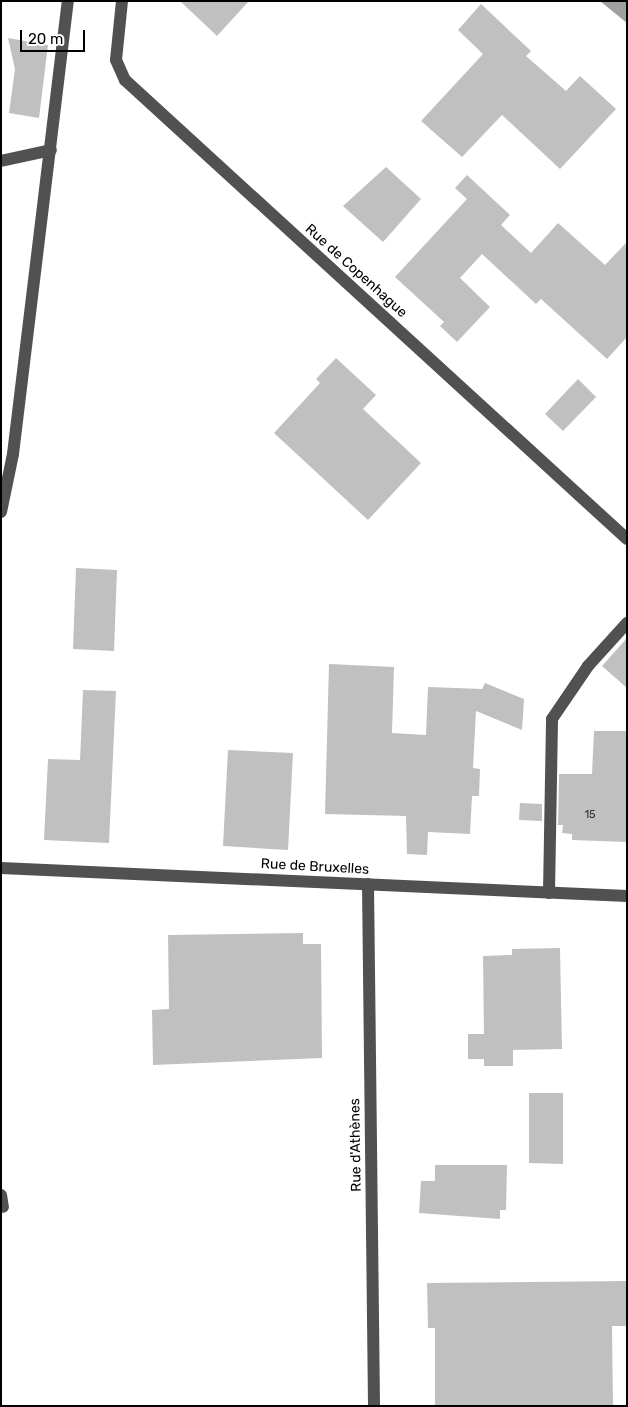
<!DOCTYPE html>
<meta charset="utf-8">
<style>
body{margin:0}
#map{position:relative;width:628px;height:1407px;overflow:hidden;background:#fff;font-family:Rubik,sans-serif}
div>[style]{position:absolute}
.water>*{inset:0;background:#9f9f9f}
.building>*{inset:0;background:#c0c0c0}
.minor>*{height:12px;margin:-6px;padding:0 6px;transform-origin:6px;border-radius:6px;background:#515151}
span{translate:-50% -50%;white-space:nowrap;text-align:center;line-height:1.15;-webkit-text-stroke:4px #fff;paint-order:stroke}
.number-label{font-size:11px;color:#303030}
.number-label span{-webkit-text-stroke-width:0}
.street-label{font-size:14px;color:#000}
.frame{position:absolute;inset:0;border:2px solid #000;pointer-events:none}
.scale{position:absolute;left:20px;top:30px;width:65px;height:22px;box-sizing:border-box;border:2px solid #000;border-top:0;padding-left:6px;font-size:15px;line-height:18px;white-space:nowrap;color:#000;-webkit-text-stroke:4px #fff;paint-order:stroke}
</style>
<div id="map">
<div class="water">
<i style="clip-path:polygon(600px 1px,627px 1px,627px 23px,622px 19px)"></i>
</div>
<div class="building">
<i style="clip-path:polygon(180px 1px,249px 1px,217px 36px)"></i>
<i style="clip-path:polygon(481px 4px,531px 51px,526px 56px,566px 91px,580px 76px,616px 109px,560px 169px,502px 115px,462px 157px,421px 121px,483px 54px,458px 30px)"></i>
<i style="clip-path:polygon(8px 38px,48px 45px,39px 118px,9px 113px,15px 69px)"></i>
<i style="clip-path:polygon(386px 167px,421px 199px,383px 242px,343px 206px)"></i>
<i style="clip-path:polygon(467px 175px,510px 215px,501px 225px,531px 253px,558px 223px,605px 265px,627px 242px,627px 337px,607px 359px,541px 299px,536px 304px,482px 254px,460px 278px,490px 307px,457px 342px,440px 326px,444px 322px,395px 277px,467px 199px,455px 188px)"></i>
<i style="clip-path:polygon(336px 358px,376px 395px,363px 409px,421px 463px,368px 520px,274px 433px,320px 383px,316px 379px)"></i>
<i style="clip-path:polygon(578px 379px,596px 397px,563px 431px,545px 414px)"></i>
<i style="clip-path:polygon(76px 568px,117px 570px,114px 651px,73px 649px)"></i>
<i style="clip-path:polygon(627px 638px,627px 688px,602px 666px)"></i>
<i style="clip-path:polygon(329px 664px,394px 667px,392px 733px,426px 735px,428px 687px,482px 689px,485px 683px,524px 699px,522px 730px,476px 711px,473px 768px,480px 769px,479px 796px,472px 796px,470px 834px,428px 832px,427px 855px,407px 854px,406px 816px,325px 814px)"></i>
<i style="clip-path:polygon(83px 690px,116px 691px,109px 843px,44px 840px,48px 759px,80px 760px)"></i>
<i style="clip-path:polygon(594px 731px,627px 731px,627px 842px,572px 840px,572px 834px,562px 833px,563px 825px,558px 825px,559px 774px,592px 774px)"></i>
<i style="clip-path:polygon(228px 750px,293px 753px,288px 850px,223px 846px)"></i>
<i style="clip-path:polygon(520px 803px,542px 804px,542px 821px,519px 820px)"></i>
<i style="clip-path:polygon(303px 933px,303px 944px,321px 944px,322px 1058px,153px 1065px,152px 1010px,169px 1009px,168px 935px)"></i>
<i style="clip-path:polygon(560px 948px,562px 1049px,513px 1050px,513px 1066px,484px 1066px,484px 1059px,468px 1059px,468px 1034px,484px 1034px,483px 956px,512px 955px,512px 949px)"></i>
<i style="clip-path:polygon(529px 1093px,563px 1093px,563px 1164px,529px 1163px)"></i>
<i style="clip-path:polygon(435px 1165px,507px 1165px,506px 1210px,500px 1210px,500px 1219px,419px 1213px,421px 1181px,435px 1181px)"></i>
<i style="clip-path:polygon(627px 1281px,627px 1326px,612px 1326px,613px 1406px,435px 1406px,435px 1328px,428px 1328px,427px 1283px)"></i>
</div>
<div class="minor">
<i style="left:122px;top:1px;width:59px;rotate:95.8deg"></i>
<i style="left:116px;top:60px;width:22px;rotate:66deg"></i>
<i style="left:125px;top:80px;width:680px;rotate:42.44deg"></i>
<i style="left:1px;top:161px;width:51px;rotate:-12.4deg"></i>
<i style="left:1px;top:512px;width:59px;rotate:-78.3deg"></i>
<i style="left:13px;top:454px;width:456px;rotate:-83.1deg"></i>
<i style="left:1px;top:868px;width:627px;rotate:2.56deg"></i>
<i style="left:368px;top:884px;width:522px;rotate:89.34deg"></i>
<i style="left:549px;top:893px;width:174px;rotate:-89deg"></i>
<i style="left:552px;top:719px;width:64px;rotate:-55.8deg"></i>
<i style="left:588px;top:666px;width:58px;rotate:-47.8deg"></i>
<i style="left:1px;top:1195px;width:12px;rotate:81deg"></i>
</div>
<div class="number-label">
<span style="left:590px;top:815px">15</span>
</div>
<div class="street-label">
<span style="left:356px;top:271px;rotate:42deg">Rue de Copenhague</span>
<span style="left:315px;top:867px;rotate:3deg">Rue de Bruxelles</span>
<span style="left:356px;top:1145px;rotate:-91deg">Rue d'Athènes</span>
</div>
<div class="frame"></div>
<div class="scale">20 m</div>
</div>
